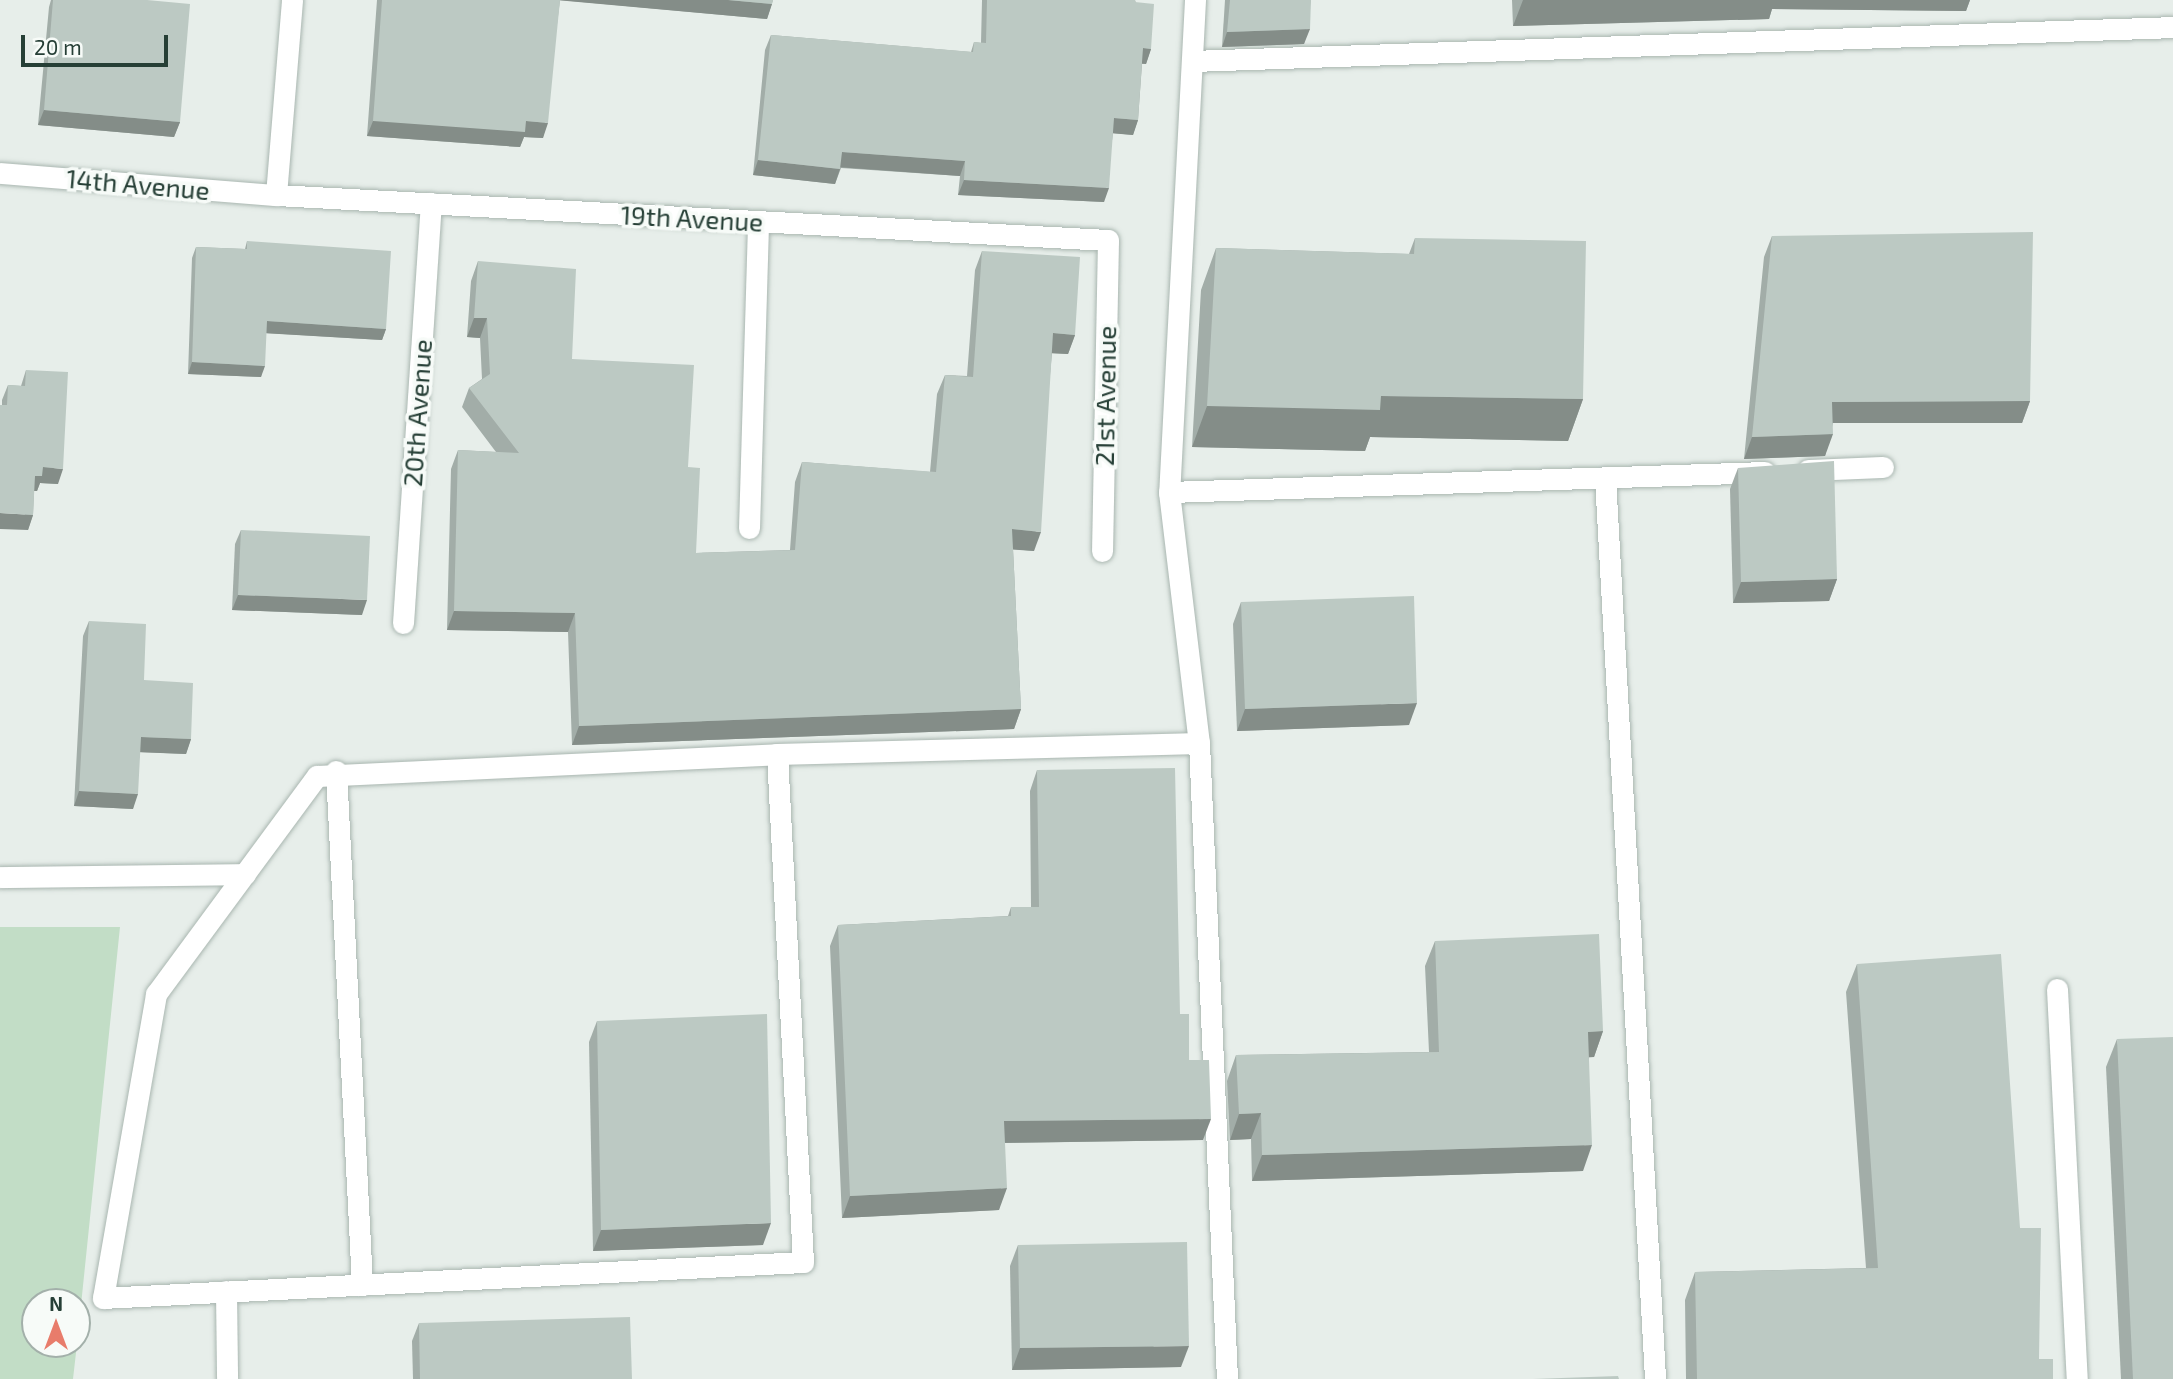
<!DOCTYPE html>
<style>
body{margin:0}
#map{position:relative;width:2173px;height:1379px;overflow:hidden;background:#e7eeea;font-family:"Exo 2",sans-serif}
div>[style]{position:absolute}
.green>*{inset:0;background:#c2ddc6}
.roads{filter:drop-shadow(0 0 2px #a9b6b0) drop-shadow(0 0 2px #a9b6b0)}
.street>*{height:21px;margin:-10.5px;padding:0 10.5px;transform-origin:10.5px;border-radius:10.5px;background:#fff}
.wall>*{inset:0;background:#a2ada8}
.shaded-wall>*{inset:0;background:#848d88}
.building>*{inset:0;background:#bcc9c3}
span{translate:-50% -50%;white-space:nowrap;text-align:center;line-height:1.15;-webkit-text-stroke:7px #f7fbf8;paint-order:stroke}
.street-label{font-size:26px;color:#263f36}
.north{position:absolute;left:21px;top:1288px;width:70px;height:70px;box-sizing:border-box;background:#f7fbf8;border:2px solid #a3b0aa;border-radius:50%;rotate:0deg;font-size:19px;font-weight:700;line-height:28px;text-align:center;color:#263f36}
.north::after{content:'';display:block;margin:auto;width:24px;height:32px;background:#e87c6b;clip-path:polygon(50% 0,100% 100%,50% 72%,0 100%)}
.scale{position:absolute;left:21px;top:35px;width:147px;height:32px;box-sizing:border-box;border:4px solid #263f36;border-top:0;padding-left:9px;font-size:21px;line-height:24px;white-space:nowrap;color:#263f36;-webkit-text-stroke:5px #f7fbf8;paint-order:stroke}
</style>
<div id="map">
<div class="green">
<i style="clip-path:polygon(0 927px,120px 927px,77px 1344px,77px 1302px,35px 1302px,35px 1344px,77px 1344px,73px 1379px,0 1379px)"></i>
</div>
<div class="roads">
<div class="street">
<i style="left:1195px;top:0;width:493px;rotate:93deg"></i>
<i style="left:1169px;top:492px;width:253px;rotate:83.2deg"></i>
<i style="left:1199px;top:743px;width:637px;rotate:87.48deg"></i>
<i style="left:1192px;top:61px;width:982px;rotate:-1.98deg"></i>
<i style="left:0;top:173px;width:277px;rotate:4.6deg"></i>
<i style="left:276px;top:195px;width:833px;rotate:3.1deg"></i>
<i style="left:1108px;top:240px;width:311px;rotate:91.1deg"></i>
<i style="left:276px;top:195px;width:196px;rotate:-85.3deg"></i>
<i style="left:1808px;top:470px;width:75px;rotate:-2.3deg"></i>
<i style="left:1605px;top:478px;width:902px;rotate:86.82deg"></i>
<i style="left:1169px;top:492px;width:596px;rotate:-1.92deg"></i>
<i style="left:749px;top:528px;width:306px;rotate:-88.3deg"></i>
<i style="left:403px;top:623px;width:421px;rotate:-86.2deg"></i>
<i style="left:777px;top:754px;width:509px;rotate:87.07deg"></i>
<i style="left:803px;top:1262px;width:701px;rotate:177.06deg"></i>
<i style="left:103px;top:1298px;width:309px;rotate:-80.1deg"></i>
<i style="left:156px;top:994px;width:271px;rotate:-53.6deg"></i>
<i style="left:317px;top:776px;width:461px;rotate:-2.7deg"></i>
<i style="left:777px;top:754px;width:422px;rotate:-1.5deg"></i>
<i style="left:336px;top:771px;width:515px;rotate:87.1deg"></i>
<i style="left:0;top:877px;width:245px;rotate:-0.7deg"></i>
<i style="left:2057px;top:989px;width:391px;rotate:87.1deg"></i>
<i style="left:226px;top:1291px;width:88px;rotate:89.3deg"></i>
</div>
</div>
<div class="wall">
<i style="clip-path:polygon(51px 0,147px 0,180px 122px,174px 137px,38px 125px,49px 7px)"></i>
<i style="clip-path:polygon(377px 0,773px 0,767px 19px,560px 0,543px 138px,524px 137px,520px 147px,367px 136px)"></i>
<i style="clip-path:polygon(982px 0,1135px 0,1151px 49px,1146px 64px,1142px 64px,1138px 120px,1133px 135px,1113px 133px,1104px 202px,958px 195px,960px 176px,841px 168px,835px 184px,753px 175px,765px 50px,771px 35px,971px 52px,974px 42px,981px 43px)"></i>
<i style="clip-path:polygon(1225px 0,1311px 0,1304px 44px,1222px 47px)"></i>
<i style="clip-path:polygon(1512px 0,1970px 0,1966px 11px,1772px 9px,1769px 19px,1513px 26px)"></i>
<i style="clip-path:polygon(1772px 236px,2030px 401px,2022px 423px,1833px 423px,1825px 456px,1744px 459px,1764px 257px)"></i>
<i style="clip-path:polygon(1415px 238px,1583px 399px,1568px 441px,1370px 437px,1365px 451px,1192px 447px,1201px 290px,1216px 248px,1409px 254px)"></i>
<i style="clip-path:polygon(247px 241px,386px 329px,382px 340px,266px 333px,261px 377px,188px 374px,192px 258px,196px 247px,245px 249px)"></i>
<i style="clip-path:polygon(982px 251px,1075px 335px,1068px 354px,1052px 353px,1034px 551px,1013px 549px,1021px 709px,1014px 729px,572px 745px,568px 632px,447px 630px,451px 469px,458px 450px,496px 452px,462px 407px,469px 388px,482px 379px,480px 338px,467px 337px,471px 281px,478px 261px,572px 359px,688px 467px,696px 553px,790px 550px,795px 482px,802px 462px,930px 472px,937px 394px,945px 375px,967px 376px,975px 270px)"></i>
<i style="clip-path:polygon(26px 370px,58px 484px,40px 483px,37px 491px,34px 491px,33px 515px,28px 530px,2px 405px,2px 400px,8px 385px,21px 386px)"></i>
<i style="clip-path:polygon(1738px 468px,1837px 579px,1829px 601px,1733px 603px,1730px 489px)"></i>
<i style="clip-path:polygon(241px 530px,362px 615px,232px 610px,235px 544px)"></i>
<i style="clip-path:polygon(1241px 602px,1409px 725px,1237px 731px,1233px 624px)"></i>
<i style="clip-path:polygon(89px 621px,144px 680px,191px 739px,186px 754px,140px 752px,133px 809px,74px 806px,83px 636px)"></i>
<i style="clip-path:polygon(1037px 770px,1180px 1014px,1203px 1140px,1005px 1143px,999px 1210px,842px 1218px,830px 946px,838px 925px,1008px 916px,1011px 907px,1031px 907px,1030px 791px)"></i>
<i style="clip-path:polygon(1435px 941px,1603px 1031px,1594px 1057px,1589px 1057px,1583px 1171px,1252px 1181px,1251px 1139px,1230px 1140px,1227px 1081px,1236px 1055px,1429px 1052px,1425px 966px)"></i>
<i style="clip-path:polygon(1857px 964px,2020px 1228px,2039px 1359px,2053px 1379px,1686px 1379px,1685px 1300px,1695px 1272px,1866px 1268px,1846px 992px)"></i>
<i style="clip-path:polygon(597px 1021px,763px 1245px,593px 1251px,589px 1042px)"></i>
<i style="clip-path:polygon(2117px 1039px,2173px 1379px,2121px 1379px,2106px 1067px)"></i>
<i style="clip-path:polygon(1018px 1245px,1181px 1367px,1012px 1370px,1010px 1266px)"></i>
<i style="clip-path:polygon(419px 1323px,632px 1379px,413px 1379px,412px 1341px)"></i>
</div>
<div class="shaded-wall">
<i style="clip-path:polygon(556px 0,728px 0,772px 4px,767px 19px)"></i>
<i style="clip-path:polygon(1523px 0,1970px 0,1966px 11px,1772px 9px,1769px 19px,1513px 26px)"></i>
<i style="clip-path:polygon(1310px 29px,1304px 44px,1222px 47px,1227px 32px)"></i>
<i style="clip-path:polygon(1143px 48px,1151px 49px,1146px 64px,1138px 63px)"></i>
<i style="clip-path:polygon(44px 110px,180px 122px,174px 137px,38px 125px)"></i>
<i style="clip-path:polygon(1114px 118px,1138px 120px,1133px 135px,1109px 133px)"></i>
<i style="clip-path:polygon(373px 121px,526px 121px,548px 123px,543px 138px,524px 137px,520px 147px,367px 136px)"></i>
<i style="clip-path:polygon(842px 152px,965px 161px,960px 176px,837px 167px)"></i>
<i style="clip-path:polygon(758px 160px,840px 169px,835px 184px,753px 175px)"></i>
<i style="clip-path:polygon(964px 180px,1109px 188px,1104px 202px,958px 195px)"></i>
<i style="clip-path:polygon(474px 318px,487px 318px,480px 338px,467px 337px)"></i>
<i style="clip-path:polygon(267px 321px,386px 329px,382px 340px,262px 333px)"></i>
<i style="clip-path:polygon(1053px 333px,1075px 335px,1068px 354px,1046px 353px)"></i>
<i style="clip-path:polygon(192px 362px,265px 366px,261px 377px,188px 374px)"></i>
<i style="clip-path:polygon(1381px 396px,1583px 399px,1568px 441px,1370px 437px,1365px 451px,1192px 447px,1207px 406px)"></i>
<i style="clip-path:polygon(2030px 401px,2022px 423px,1824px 423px,1832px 402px)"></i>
<i style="clip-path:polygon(1833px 434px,1825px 456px,1744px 459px,1752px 437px)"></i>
<i style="clip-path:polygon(43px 467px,63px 469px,58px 484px,40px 483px,37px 491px,30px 491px,35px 476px)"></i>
<i style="clip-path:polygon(0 513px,33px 515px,28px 530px,0 529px)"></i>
<i style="clip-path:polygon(1012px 529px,1041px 532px,1034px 551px,1005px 549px)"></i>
<i style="clip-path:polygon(1837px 579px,1829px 601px,1733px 603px,1741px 582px)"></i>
<i style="clip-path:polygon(238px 595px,367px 600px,362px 615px,232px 610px)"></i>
<i style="clip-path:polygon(454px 611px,575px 613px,568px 632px,447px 630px)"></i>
<i style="clip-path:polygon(1417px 703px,1409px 725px,1237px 731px,1245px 709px)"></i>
<i style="clip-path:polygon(1021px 709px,1014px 729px,572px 745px,579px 726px)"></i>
<i style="clip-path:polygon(141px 737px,191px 739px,186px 754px,135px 752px)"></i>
<i style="clip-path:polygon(79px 791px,138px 794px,133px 809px,74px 806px)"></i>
<i style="clip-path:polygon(1603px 1031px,1594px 1057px,1579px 1058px,1588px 1032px)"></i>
<i style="clip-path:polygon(1261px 1113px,1251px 1139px,1230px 1140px,1239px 1114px)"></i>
<i style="clip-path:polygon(1211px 1119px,1203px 1140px,996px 1143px,1004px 1121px)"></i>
<i style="clip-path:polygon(1592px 1145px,1583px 1171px,1252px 1181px,1262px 1155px)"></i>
<i style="clip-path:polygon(1007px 1188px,999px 1210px,842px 1218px,850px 1196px)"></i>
<i style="clip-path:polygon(771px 1223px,763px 1245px,593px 1251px,601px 1230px)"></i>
<i style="clip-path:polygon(1189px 1346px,1181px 1367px,1012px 1370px,1020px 1348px)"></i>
</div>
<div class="building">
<i style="clip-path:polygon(53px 0,147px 0,190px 4px,180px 122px,44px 110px)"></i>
<i style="clip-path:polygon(382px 0,560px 0,548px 123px,526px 121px,525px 132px,373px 121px)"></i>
<i style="clip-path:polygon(728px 0,773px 0,772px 4px)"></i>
<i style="clip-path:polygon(987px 0,1135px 0,1135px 2px,1154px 4px,1151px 49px,1143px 48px,1138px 120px,1114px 118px,1109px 188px,964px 180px,965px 161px,842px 152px,840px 169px,758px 160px,771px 35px,973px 52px,974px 42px,986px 43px)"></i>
<i style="clip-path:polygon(1230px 0,1311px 0,1310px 29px,1227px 32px)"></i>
<i style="clip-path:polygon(2033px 232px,2030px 401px,1832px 402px,1833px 434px,1752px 437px,1772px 236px)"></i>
<i style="clip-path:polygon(1415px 238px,1586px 241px,1583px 399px,1381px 396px,1380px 410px,1207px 406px,1216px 248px,1414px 254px)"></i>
<i style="clip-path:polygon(247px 241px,391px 251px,386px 329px,267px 321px,265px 366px,192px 362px,196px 247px,247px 249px)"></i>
<i style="clip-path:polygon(982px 251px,1080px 257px,1075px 335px,1053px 333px,1041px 532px,1012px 529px,1021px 709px,579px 726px,575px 613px,454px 611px,458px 450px,519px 453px,469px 388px,490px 374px,487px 318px,474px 318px,478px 261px,576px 269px,572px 359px,694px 365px,688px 467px,700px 468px,696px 553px,795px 550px,802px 462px,936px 472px,945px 375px,973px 377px)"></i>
<i style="clip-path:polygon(26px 370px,68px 372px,63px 469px,43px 467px,42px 476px,35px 476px,33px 515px,0 513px,0 405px,7px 405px,8px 385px,25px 386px)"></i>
<i style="clip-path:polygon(1834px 461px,1837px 579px,1741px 582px,1738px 468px)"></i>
<i style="clip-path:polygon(241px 530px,370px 536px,367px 600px,238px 595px)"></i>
<i style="clip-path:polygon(1414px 596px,1417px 703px,1245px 709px,1241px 602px)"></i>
<i style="clip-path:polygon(89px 621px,146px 624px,144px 680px,193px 683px,191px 739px,141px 737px,138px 794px,79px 791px)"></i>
<i style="clip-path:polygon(1175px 768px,1180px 1014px,1189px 1014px,1189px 1060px,1209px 1060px,1211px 1119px,1004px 1121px,1007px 1188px,850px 1196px,838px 925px,1011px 916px,1011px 907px,1039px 907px,1037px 770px)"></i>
<i style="clip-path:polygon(1599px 934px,1603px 1031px,1588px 1032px,1592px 1145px,1262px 1155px,1261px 1113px,1239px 1114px,1236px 1055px,1439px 1052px,1435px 941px)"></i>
<i style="clip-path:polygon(2001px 954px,2020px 1228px,2041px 1228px,2039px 1359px,2053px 1359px,2053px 1379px,1697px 1379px,1695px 1272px,1878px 1268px,1857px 964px)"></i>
<i style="clip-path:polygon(767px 1014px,771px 1223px,601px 1230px,597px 1021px)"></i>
<i style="clip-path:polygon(2173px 1037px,2173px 1379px,2133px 1379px,2117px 1039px)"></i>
<i style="clip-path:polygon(1187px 1242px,1189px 1346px,1020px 1348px,1018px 1245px)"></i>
<i style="clip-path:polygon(630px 1317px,632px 1379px,420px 1379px,419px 1323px)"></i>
<i style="clip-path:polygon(1618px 1376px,1619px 1379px,1533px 1379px)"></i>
</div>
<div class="street-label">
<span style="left:138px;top:184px;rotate:5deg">14th Avenue</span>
<span style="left:692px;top:218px;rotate:3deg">19th Avenue</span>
<span style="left:1105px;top:396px;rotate:-89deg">21st Avenue</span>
<span style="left:417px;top:413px;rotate:-86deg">20th Avenue</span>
</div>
<div class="north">N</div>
<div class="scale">20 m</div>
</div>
